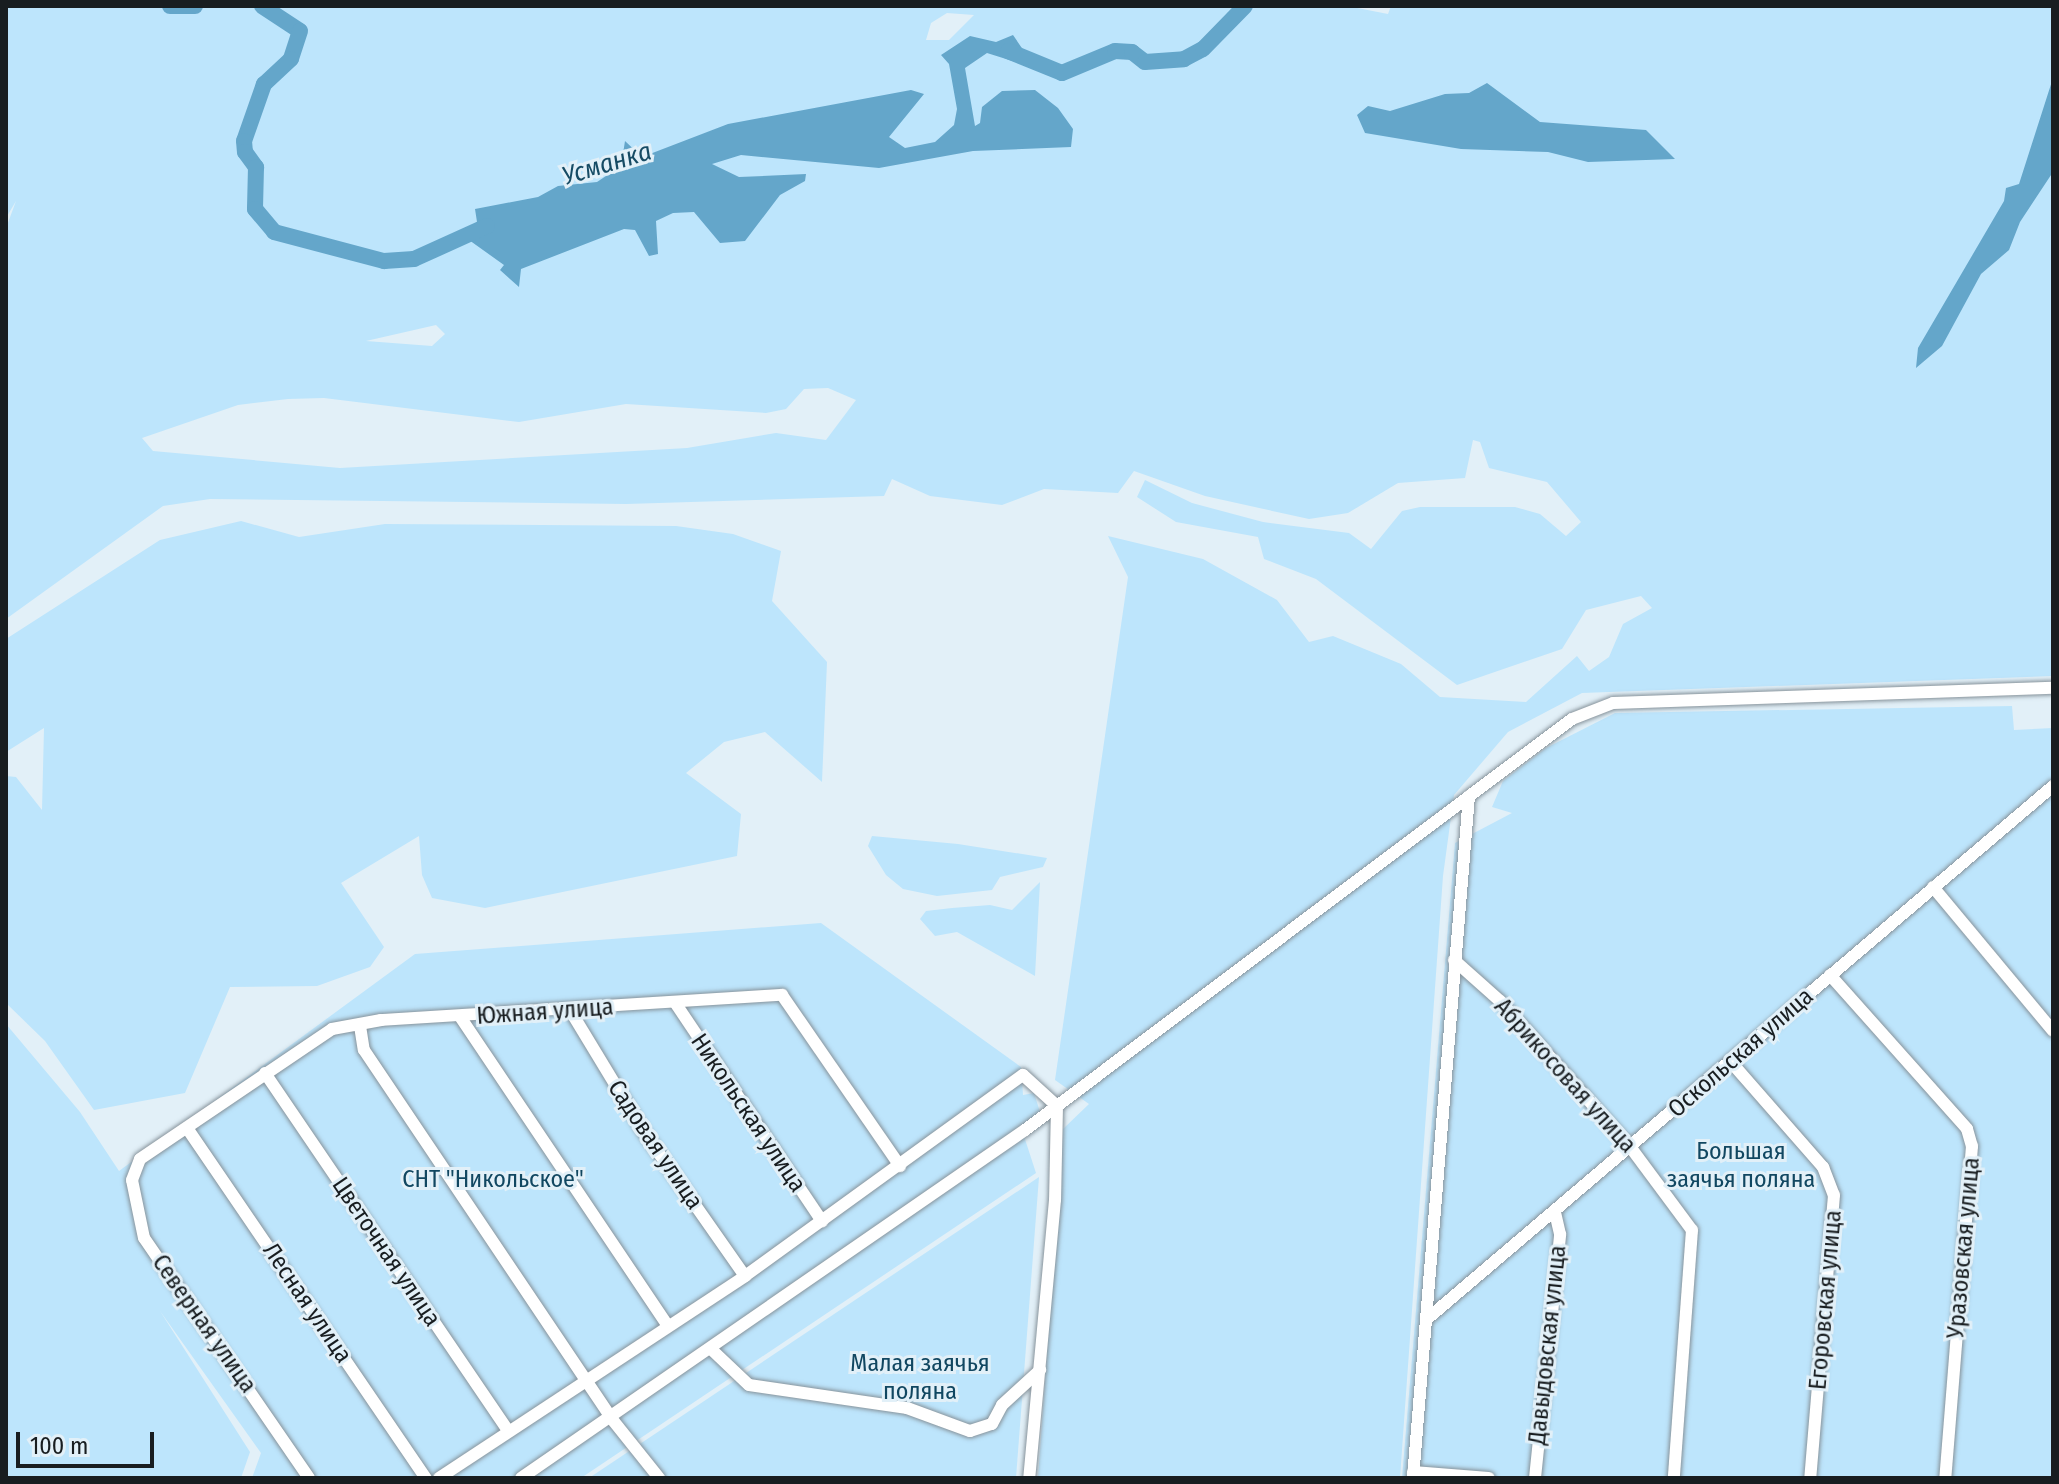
<!DOCTYPE html>
<meta charset="utf-8">
<style>
body{margin:0}
#map{position:relative;width:2059px;height:1484px;overflow:hidden;background:#e2f0f8;font-family:"Fira Sans Condensed",sans-serif}
div>[style]{position:absolute}
.green>*{inset:0;background:#bde5fc}
.water>*{inset:0;background:#64a6ca}
.river>*{height:16px;margin:-8px;padding:0 8px;transform-origin:8px;border-radius:8px;background:#64a6ca}
.roads{filter:drop-shadow(0 0 2px #87939b) drop-shadow(0 0 2px #87939b)}
.minor>*{height:12px;margin:-6px;padding:0 6px;transform-origin:6px;border-radius:6px;background:#fff}
span{translate:-50% -50%;white-space:nowrap;text-align:center;line-height:1.15;-webkit-text-stroke:6px #e2f0f8;paint-order:stroke}
.street-label{font-size:24px;color:#181d20}
.park-label{font-size:24px;color:#114761}
.water-label{font-size:26px;color:#164b64;font-style:italic}
.frame{position:absolute;inset:0;border:8px solid #181d20;pointer-events:none}
.scale{position:absolute;left:16px;top:1432px;width:138px;height:36px;box-sizing:border-box;border:4px solid #181d20;border-top:0;padding-left:10px;font-size:24px;line-height:28px;white-space:nowrap;color:#181d20;-webkit-text-stroke:6px #e2f0f8;paint-order:stroke}
</style>
<div id="map">
<div class="green">
<i style="clip-path:polygon(evenodd,6px 6px,1347px 6px,1388px 14px,1391px 6px,2053px 6px,2053px 676px,1582px 693px,1508px 732px,1454px 795px,1443px 876px,1400px 1478px,1038px 1478px,1063px 1129px,1089px 1104px,1055px 1080px,1128px 577px,1108px 536px,1203px 559px,1277px 600px,1309px 642px,1333px 636px,1401px 664px,1440px 697px,1526px 702px,1577px 656px,1589px 671px,1609px 657px,1623px 624px,1652px 608px,1641px 596px,1586px 610px,1562px 649px,1457px 685px,1316px 579px,1264px 559px,1258px 537px,1176px 522px,1137px 497px,1145px 480px,1192px 503px,1263px 522px,1349px 533px,1371px 549px,1402px 511px,1420px 507px,1515px 507px,1540px 514px,1566px 536px,1581px 522px,1547px 482px,1489px 468px,1480px 442px,1473px 440px,1465px 478px,1398px 483px,1348px 513px,1309px 519px,1205px 496px,1134px 471px,1118px 493px,1044px 489px,1002px 505px,930px 496px,892px 479px,884px 496px,626px 504px,210px 499px,163px 506px,6px 619px,6px 228px,16px 201px,6px 218px,6px 6px,947px 13px,974px 15px,949px 40px,926px 40px,931px 23px,947px 13px,6px 6px,436px 325px,445px 334px,432px 346px,366px 341px,436px 325px,6px 6px,828px 388px,856px 400px,826px 440px,776px 433px,687px 448px,340px 468px,153px 451px,142px 438px,238px 405px,288px 399px,324px 398px,519px 422px,626px 404px,766px 413px,786px 409px,804px 389px,828px 388px)"></i>
<i style="clip-path:polygon(241px 521px,299px 537px,385px 524px,676px 526px,733px 534px,781px 551px,772px 601px,827px 662px,822px 782px,765px 732px,724px 742px,686px 773px,741px 814px,737px 856px,485px 908px,432px 898px,422px 875px,419px 836px,341px 883px,384px 947px,370px 967px,317px 986px,230px 987px,185px 1093px,94px 1110px,45px 1041px,6px 1003px,6px 776px,16px 777px,42px 810px,44px 728px,6px 752px,6px 639px,160px 540px)"></i>
<i style="clip-path:polygon(2012px 706px,2014px 730px,2053px 728px,2053px 1478px,1402px 1478px,1455px 843px,1512px 813px,1492px 807px,1503px 781px,1546px 748px,1615px 713px)"></i>
<i style="clip-path:polygon(872px 836px,958px 844px,1047px 858px,1043px 867px,1000px 877px,992px 890px,937px 896px,903px 889px,886px 875px,868px 846px)"></i>
<i style="clip-path:polygon(1040px 882px,1035px 976px,957px 932px,935px 936px,920px 919px,926px 911px,952px 908px,990px 905px,1012px 910px)"></i>
<i style="clip-path:polygon(821px 923px,1021px 1067px,1023px 1095px,1034px 1093px,1040px 1112px,1022px 1130px,1036px 1173px,581px 1478px,252px 1478px,261px 1453px,160px 1311px,250px 1452px,241px 1478px,6px 1478px,6px 1024px,80px 1112px,119px 1171px,415px 954px)"></i>
<i style="clip-path:polygon(1039px 1177px,1016px 1478px,589px 1478px)"></i>
</div>
<div class="water">
<i style="clip-path:polygon(1013px 35px,1028px 57px,1025px 65px,987px 53px,965px 68px,975px 126px,980px 123px,982px 107px,1002px 91px,1035px 90px,1058px 108px,1073px 129px,1071px 147px,973px 151px,879px 168px,741px 155px,712px 164px,739px 177px,806px 174px,805px 181px,780px 195px,745px 241px,720px 243px,694px 212px,673px 213px,656px 221px,658px 254px,649px 256px,635px 230px,624px 229px,521px 269px,519px 287px,500px 270px,504px 265px,469px 240px,467px 232px,477px 222px,475px 209px,538px 197px,558px 186px,597px 182px,621px 166px,625px 141px,642px 157px,728px 124px,911px 90px,924px 94px,889px 137px,905px 148px,935px 142px,954px 125px,957px 109px,949px 64px,941px 55px,970px 36px,996px 42px)"></i>
<i style="clip-path:polygon(2053px 78px,2053px 172px,2020px 222px,2009px 250px,1981px 274px,1942px 346px,1916px 368px,1918px 348px,2004px 201px,2006px 188px,2019px 184px)"></i>
<i style="clip-path:polygon(1487px 83px,1540px 122px,1646px 130px,1675px 159px,1588px 162px,1548px 152px,1461px 149px,1365px 133px,1357px 115px,1368px 106px,1390px 111px,1445px 94px,1469px 93px)"></i>
</div>
<div class="river">
<i style="left:170px;top:6px;width:25px"></i>
<i style="left:262px;top:6px;width:45px;rotate:33.3deg"></i>
<i style="left:300px;top:31px;width:29px;rotate:108deg"></i>
<i style="left:291px;top:59px;width:37px;rotate:137deg"></i>
<i style="left:264px;top:84px;width:60px;rotate:109.3deg"></i>
<i style="left:244px;top:141px;width:11px;rotate:85deg"></i>
<i style="left:245px;top:152px;width:19px;rotate:54deg"></i>
<i style="left:256px;top:167px;width:42px;rotate:91.4deg"></i>
<i style="left:255px;top:209px;width:30px;rotate:50deg"></i>
<i style="left:274px;top:232px;width:114px;rotate:14.8deg"></i>
<i style="left:384px;top:261px;width:30px;rotate:-4deg"></i>
<i style="left:414px;top:259px;width:80px;rotate:-24.3deg"></i>
<i style="left:1008px;top:51px;width:58px;rotate:22.2deg"></i>
<i style="left:1062px;top:73px;width:57px;rotate:-22.5deg"></i>
<i style="left:1115px;top:51px;width:17px;rotate:3deg"></i>
<i style="left:1132px;top:52px;width:16px;rotate:38deg"></i>
<i style="left:1145px;top:62px;width:39px;rotate:-4deg"></i>
<i style="left:1184px;top:59px;width:21px;rotate:-28deg"></i>
<i style="left:1203px;top:49px;width:60px;rotate:-45.7deg"></i>
</div>
<div class="roads">
<div class="minor">
<i style="left:1933px;top:887px;width:187px;rotate:50.2deg"></i>
<i style="left:1454px;top:960px;width:62px;rotate:41.7deg"></i>
<i style="left:1500px;top:1001px;width:197px;rotate:48.3deg"></i>
<i style="left:1631px;top:1148px;width:102px;rotate:53.4deg"></i>
<i style="left:1692px;top:1230px;width:249px;rotate:94.2deg"></i>
<i style="left:1830px;top:975px;width:206px;rotate:48.3deg"></i>
<i style="left:1967px;top:1129px;width:18px;rotate:74deg"></i>
<i style="left:1972px;top:1146px;width:333px;rotate:94.6deg"></i>
<i style="left:676px;top:1004px;width:262px;rotate:56.1deg"></i>
<i style="left:570px;top:1010px;width:143px;rotate:58.8deg"></i>
<i style="left:644px;top:1132px;width:176px;rotate:55deg"></i>
<i style="left:461px;top:1018px;width:370px;rotate:56.1deg"></i>
<i style="left:360px;top:1026px;width:24px;rotate:81deg"></i>
<i style="left:364px;top:1050px;width:443px;rotate:56.1deg"></i>
<i style="left:611px;top:1418px;width:77px;rotate:51.3deg"></i>
<i style="left:1731px;top:1062px;width:140px;rotate:48.8deg"></i>
<i style="left:1823px;top:1167px;width:30px;rotate:69deg"></i>
<i style="left:1834px;top:1195px;width:284px;rotate:94.8deg"></i>
<i style="left:265px;top:1073px;width:433px;rotate:55.8deg"></i>
<i style="left:187px;top:1128px;width:424px;rotate:55.7deg"></i>
<i style="left:1427px;top:1319px;width:822px;rotate:-40.41deg"></i>
<i style="left:711px;top:1349px;width:52px;rotate:43.5deg"></i>
<i style="left:749px;top:1385px;width:160px;rotate:8.3deg"></i>
<i style="left:907px;top:1408px;width:67px;rotate:20.1deg"></i>
<i style="left:970px;top:1431px;width:23px;rotate:-18deg"></i>
<i style="left:992px;top:1424px;width:21px;rotate:-62deg"></i>
<i style="left:1002px;top:1405px;width:52px;rotate:-42.6deg"></i>
<i style="left:1413px;top:1472px;width:76px;rotate:4.5deg"></i>
<i style="left:309px;top:1478px;width:291px;rotate:-124.5deg"></i>
<i style="left:144px;top:1238px;width:59px;rotate:-101.7deg"></i>
<i style="left:132px;top:1180px;width:22px;rotate:-69deg"></i>
<i style="left:140px;top:1159px;width:232px;rotate:-34.1deg"></i>
<i style="left:332px;top:1029px;width:50px;rotate:-10.4deg"></i>
<i style="left:381px;top:1020px;width:402px;rotate:-3.6deg"></i>
<i style="left:782px;top:995px;width:208px;rotate:55.4deg"></i>
<i style="left:439px;top:1478px;width:367px;rotate:-33.4deg"></i>
<i style="left:745px;top:1276px;width:343px;rotate:-35.9deg"></i>
<i style="left:1023px;top:1075px;width:46px;rotate:42.4deg"></i>
<i style="left:1057px;top:1106px;width:94px;rotate:91.2deg"></i>
<i style="left:1055px;top:1200px;width:279px;rotate:95.3deg"></i>
<i style="left:521px;top:1478px;width:612px;rotate:-34.62deg"></i>
<i style="left:1025px;top:1130px;width:684px;rotate:-36.92deg"></i>
<i style="left:1572px;top:719px;width:44px;rotate:-21.3deg"></i>
<i style="left:1613px;top:703px;width:440px;rotate:-2deg"></i>
<i style="left:1413px;top:1478px;width:684px;rotate:-85.31deg"></i>
<i style="left:1535px;top:1478px;width:245px;rotate:-84.1deg"></i>
<i style="left:1560px;top:1234px;width:23px;rotate:-103deg"></i>
</div>
</div>
<div class="street-label">
<span style="left:545px;top:1012px;rotate:-4deg">Южная улица</span>
<span style="left:1741px;top:1053px;rotate:-41deg">Оскольская улица</span>
<span style="left:1565px;top:1076px;rotate:48deg">Абрикосовая улица</span>
<span style="left:748px;top:1113px;rotate:56deg">Никольская улица</span>
<span style="left:655px;top:1145px;rotate:56deg">Садовая улица</span>
<span style="left:1964px;top:1248px;rotate:-85deg">Уразовская улица</span>
<span style="left:386px;top:1252px;rotate:56deg">Цветочная улица</span>
<span style="left:1826px;top:1300px;rotate:-85deg">Егоровская улица</span>
<span style="left:307px;top:1303px;rotate:56deg">Лесная улица</span>
<span style="left:204px;top:1324px;rotate:55deg">Северная улица</span>
<span style="left:1548px;top:1345px;rotate:-84deg">Давыдовская улица</span>
</div>
<div class="park-label">
<span style="left:1741px;top:1166px">Большая<br>заячья поляна</span>
<span style="left:493px;top:1180px">СНТ "Никольское"</span>
<span style="left:920px;top:1378px">Малая заячья<br>поляна</span>
</div>
<div class="water-label">
<span style="left:607px;top:164px;rotate:-17deg">Усманка</span>
</div>
<div class="frame"></div>
<div class="scale">100 m</div>
</div>
